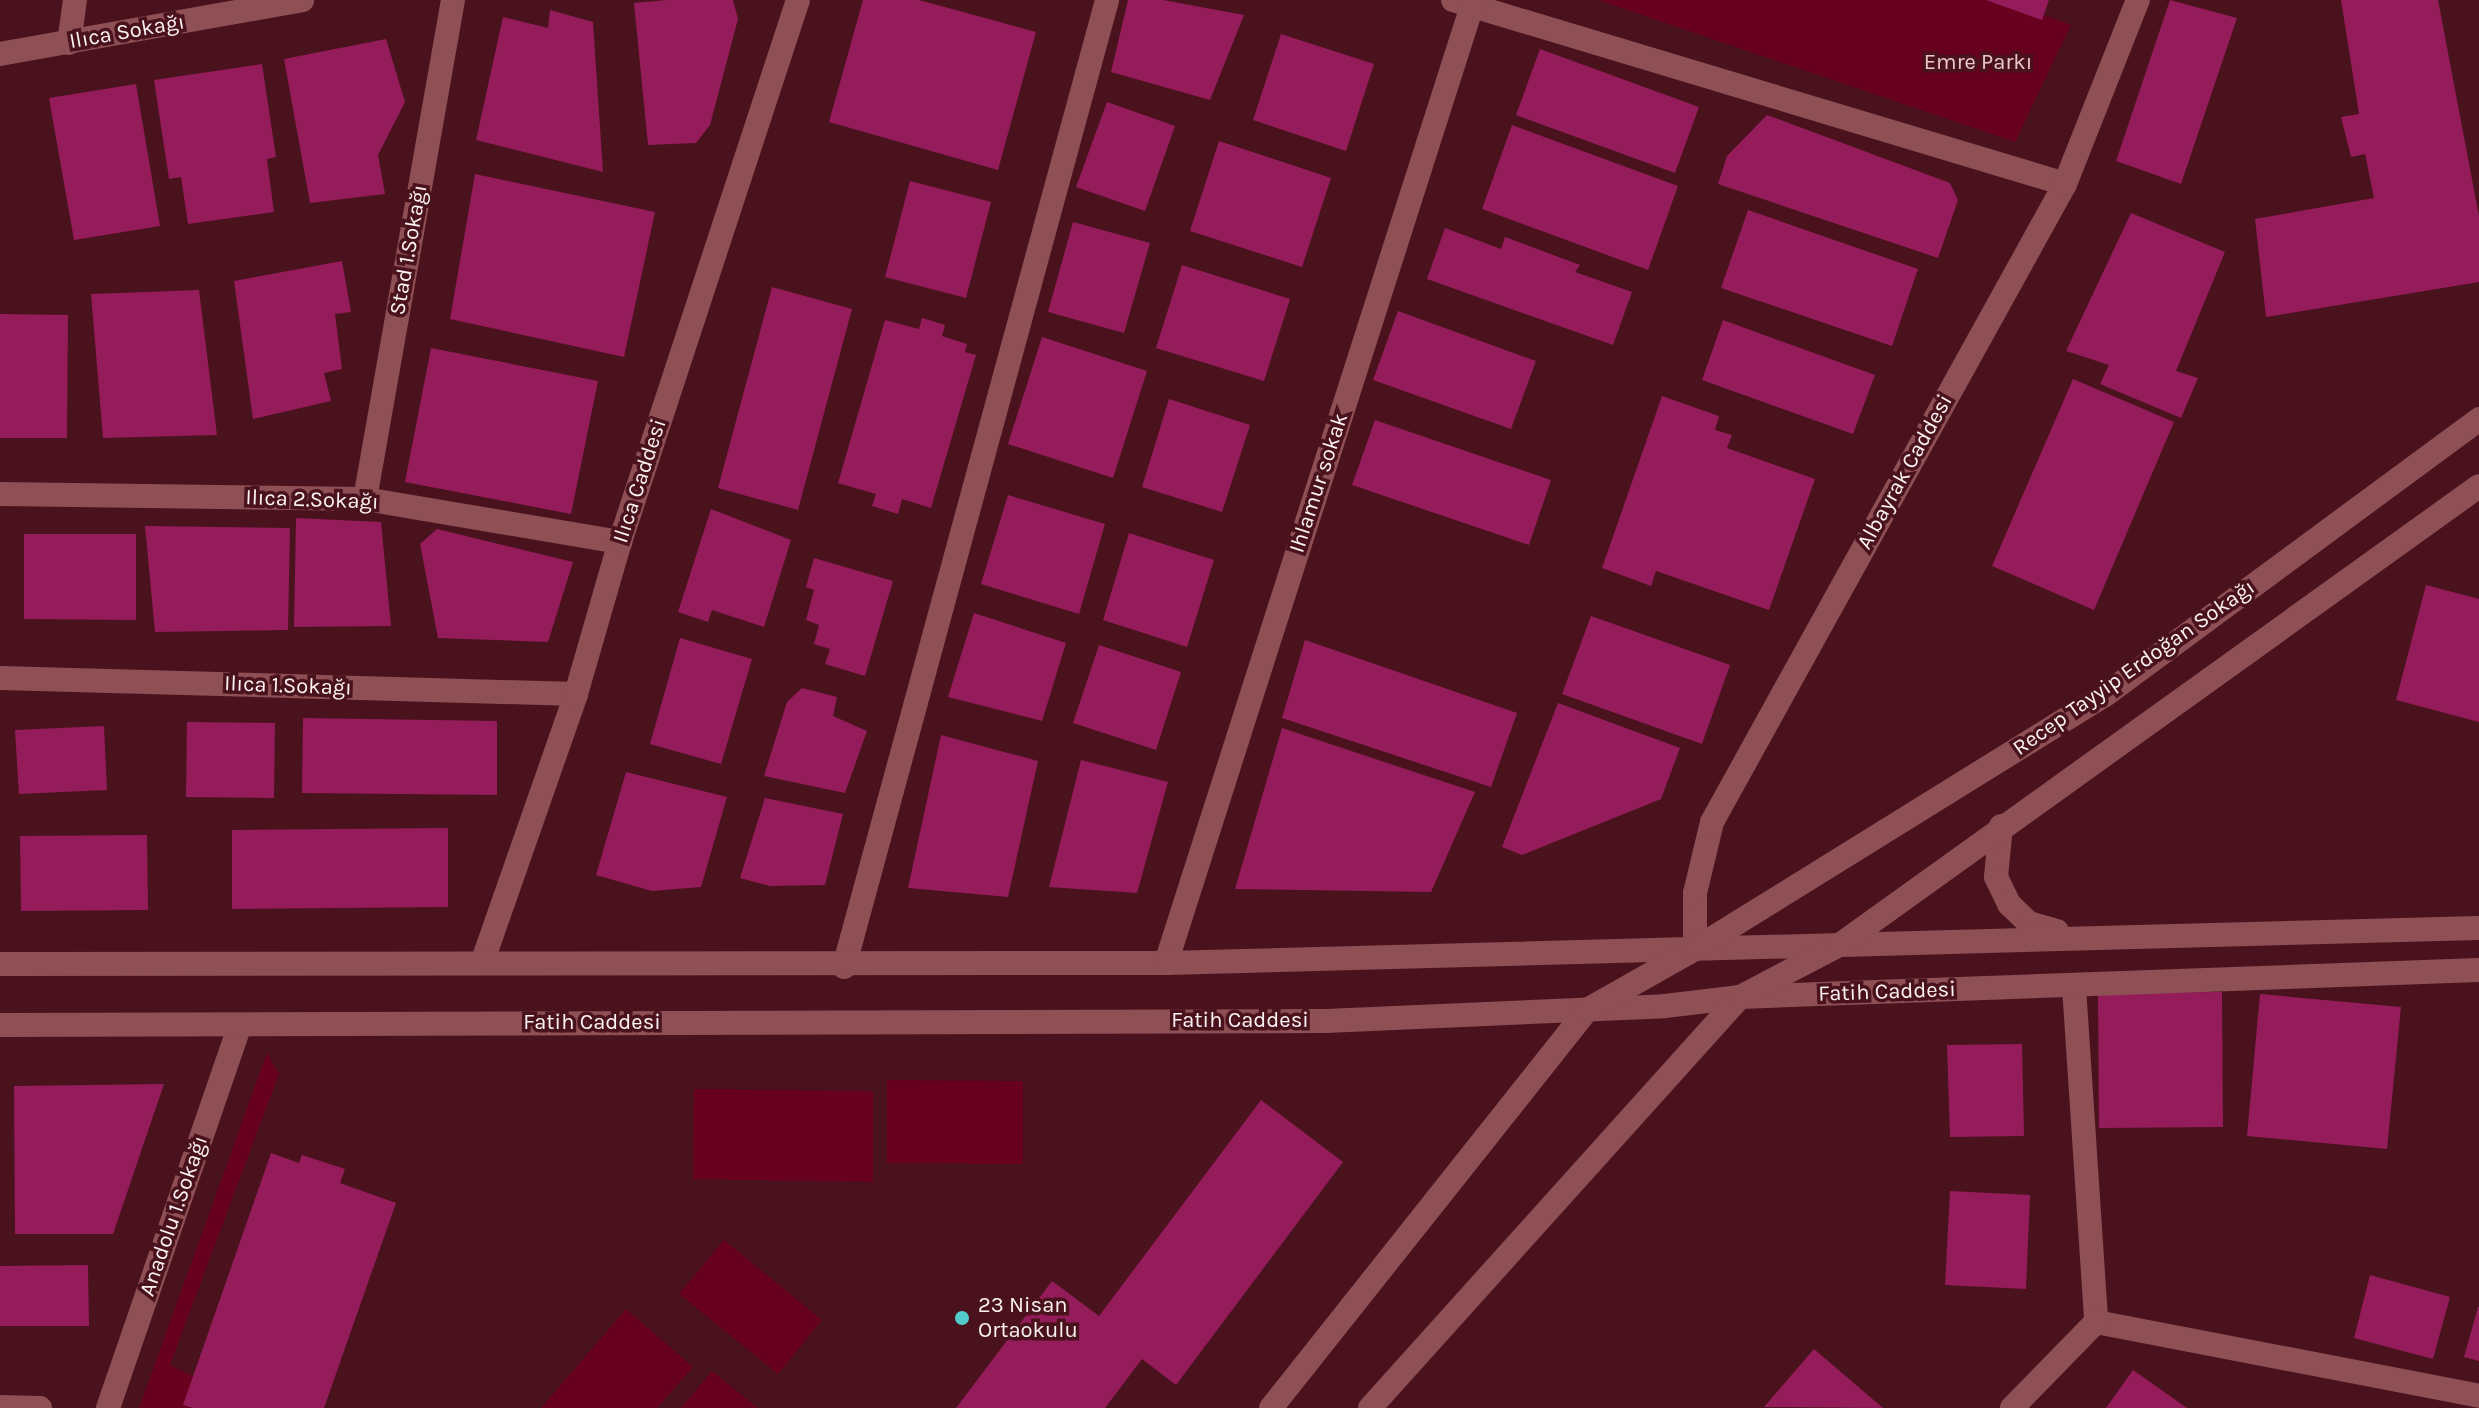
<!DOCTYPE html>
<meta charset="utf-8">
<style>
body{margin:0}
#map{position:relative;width:2479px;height:1408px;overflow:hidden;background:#4a121c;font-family:Karla,sans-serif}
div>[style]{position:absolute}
.green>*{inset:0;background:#67011f}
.building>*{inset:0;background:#941c5b}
.street>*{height:24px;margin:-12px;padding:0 12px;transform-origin:12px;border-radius:12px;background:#8e4f55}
.secondary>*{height:24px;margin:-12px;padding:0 12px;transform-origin:12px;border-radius:12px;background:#8e4f55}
.dots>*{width:22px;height:22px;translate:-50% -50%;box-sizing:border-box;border:4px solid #4a121c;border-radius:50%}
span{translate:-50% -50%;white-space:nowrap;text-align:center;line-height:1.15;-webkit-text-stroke:7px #4a121c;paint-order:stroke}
.street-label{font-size:22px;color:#faf2f2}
.park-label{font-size:22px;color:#ebc9cb}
.poi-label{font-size:22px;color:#faf2f2}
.left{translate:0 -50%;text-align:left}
</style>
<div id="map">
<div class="green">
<i style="clip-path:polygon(1598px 0,2001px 0,2071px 25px,2015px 142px)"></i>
<i style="clip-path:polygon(267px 1053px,279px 1074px,170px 1365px,231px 1394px,227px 1408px,139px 1408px)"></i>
<i style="clip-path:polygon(887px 1080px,1023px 1081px,1023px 1164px,887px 1163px)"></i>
<i style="clip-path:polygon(694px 1089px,873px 1091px,873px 1182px,693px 1179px)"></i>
<i style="clip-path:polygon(724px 1240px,822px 1320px,778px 1374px,679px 1294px)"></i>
<i style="clip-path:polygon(626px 1309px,693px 1367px,657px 1408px,541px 1408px)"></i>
<i style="clip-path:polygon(712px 1371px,758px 1408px,681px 1408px)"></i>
</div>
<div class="building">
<i style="clip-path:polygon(667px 0,733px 0,738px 19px,710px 125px,696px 143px,648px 145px,634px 3px)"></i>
<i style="clip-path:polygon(863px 0,919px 0,1036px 32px,998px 170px,829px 122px)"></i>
<i style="clip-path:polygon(1128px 0,1163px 0,1244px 15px,1210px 100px,1111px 72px)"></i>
<i style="clip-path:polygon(1986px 0,2049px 0,2042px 20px)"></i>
<i style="clip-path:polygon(2170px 0,2237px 18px,2181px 184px,2116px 161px)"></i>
<i style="clip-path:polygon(2341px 0,2438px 0,2479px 216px,2479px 282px,2266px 317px,2255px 219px,2374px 198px,2365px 154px,2351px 157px,2341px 117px,2359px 114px)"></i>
<i style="clip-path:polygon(550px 10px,593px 22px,603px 172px,476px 140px,503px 17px,548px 28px)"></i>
<i style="clip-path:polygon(1281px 34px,1374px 64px,1346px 151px,1253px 120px)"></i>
<i style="clip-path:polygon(386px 39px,405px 102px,378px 155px,385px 194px,310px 203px,284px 59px)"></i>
<i style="clip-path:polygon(1540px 49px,1699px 107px,1675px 173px,1516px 115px)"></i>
<i style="clip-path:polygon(262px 64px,276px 157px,267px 159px,274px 212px,188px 224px,181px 177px,169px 179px,154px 80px)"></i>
<i style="clip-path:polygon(136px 84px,160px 226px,74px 240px,49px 98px)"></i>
<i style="clip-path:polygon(1107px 102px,1175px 126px,1145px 211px,1076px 187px)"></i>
<i style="clip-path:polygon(1767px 115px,1950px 183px,1958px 200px,1938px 258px,1718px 184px,1727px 156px)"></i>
<i style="clip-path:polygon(1512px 125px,1678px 186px,1648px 270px,1482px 209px)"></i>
<i style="clip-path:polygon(1219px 141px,1331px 178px,1302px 267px,1190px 231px)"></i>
<i style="clip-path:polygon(475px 174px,655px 212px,624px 357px,450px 319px)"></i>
<i style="clip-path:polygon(910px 181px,991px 202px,966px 298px,885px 277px)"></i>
<i style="clip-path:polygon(1748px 210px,1918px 269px,1892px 346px,1721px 288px)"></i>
<i style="clip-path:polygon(2131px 213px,2225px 252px,2176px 371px,2198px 378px,2181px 418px,2100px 384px,2109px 365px,2066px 351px)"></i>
<i style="clip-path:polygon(1073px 222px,1150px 243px,1124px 333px,1048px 312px)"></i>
<i style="clip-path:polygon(1445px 228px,1501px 249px,1505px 237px,1580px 265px,1575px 272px,1632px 292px,1613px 345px,1427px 279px)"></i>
<i style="clip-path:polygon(342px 261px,351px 312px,335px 314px,342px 369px,324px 373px,331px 401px,253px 419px,234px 281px)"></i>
<i style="clip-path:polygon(1182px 265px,1290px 299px,1264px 381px,1156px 348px)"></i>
<i style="clip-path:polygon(772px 287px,852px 309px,798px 510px,718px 488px)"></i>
<i style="clip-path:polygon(199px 290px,217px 435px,103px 438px,91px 294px)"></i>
<i style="clip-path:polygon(1398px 311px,1536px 361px,1511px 429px,1373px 380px)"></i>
<i style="clip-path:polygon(0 314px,68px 315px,67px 438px,0 438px)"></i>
<i style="clip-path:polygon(922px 318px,945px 325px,942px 336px,967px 344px,965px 352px,976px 355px,931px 508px,902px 499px,898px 514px,872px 506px,876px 494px,838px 483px,885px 320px,919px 329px)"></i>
<i style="clip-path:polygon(1723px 320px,1875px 375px,1853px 434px,1702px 380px)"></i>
<i style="clip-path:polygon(1042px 337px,1147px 371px,1113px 478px,1008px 444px)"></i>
<i style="clip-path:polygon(431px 348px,598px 381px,571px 514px,405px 482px)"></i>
<i style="clip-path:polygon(2073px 379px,2174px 422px,2094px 610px,1992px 566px)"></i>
<i style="clip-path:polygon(1662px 396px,1719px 416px,1715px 430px,1732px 435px,1727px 448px,1815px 479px,1769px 610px,1656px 571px,1651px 586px,1602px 568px)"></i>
<i style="clip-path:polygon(1169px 399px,1250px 425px,1222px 512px,1142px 487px)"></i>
<i style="clip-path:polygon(1375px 420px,1551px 480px,1529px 545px,1352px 485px)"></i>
<i style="clip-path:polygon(1008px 495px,1105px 524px,1079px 614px,981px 584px)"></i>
<i style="clip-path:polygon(711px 509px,791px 540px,764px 627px,712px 610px,708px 622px,678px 612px)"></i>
<i style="clip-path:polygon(296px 518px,381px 522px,391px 626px,294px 627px)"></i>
<i style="clip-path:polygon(145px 526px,290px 528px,288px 630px,155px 632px)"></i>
<i style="clip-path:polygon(437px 529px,573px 562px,548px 642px,438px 638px,420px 544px)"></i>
<i style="clip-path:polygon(1129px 533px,1214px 560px,1187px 647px,1103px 620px)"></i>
<i style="clip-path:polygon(24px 534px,136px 534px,136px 620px,24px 619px)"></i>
<i style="clip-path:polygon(814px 558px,893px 581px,865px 676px,825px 664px,830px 649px,814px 644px,819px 625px,806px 620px,814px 590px,806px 587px)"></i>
<i style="clip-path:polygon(2426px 585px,2479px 599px,2479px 722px,2396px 700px)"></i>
<i style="clip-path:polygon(974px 613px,1066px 643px,1042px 721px,948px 697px)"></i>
<i style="clip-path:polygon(1591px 616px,1730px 665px,1702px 744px,1562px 694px)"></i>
<i style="clip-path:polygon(680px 638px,752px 659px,721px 764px,650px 744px)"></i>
<i style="clip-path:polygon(1305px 640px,1517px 713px,1491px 787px,1282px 718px)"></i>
<i style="clip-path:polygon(1099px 645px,1181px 672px,1156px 750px,1073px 723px)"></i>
<i style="clip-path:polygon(802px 688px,837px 697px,833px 716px,867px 731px,845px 793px,764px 776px,787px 702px)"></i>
<i style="clip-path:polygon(1558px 703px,1680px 748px,1661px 799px,1522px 855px,1502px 847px)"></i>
<i style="clip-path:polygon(303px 718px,497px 721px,497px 795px,302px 793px)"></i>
<i style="clip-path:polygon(187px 722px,275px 723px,274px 798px,186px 797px)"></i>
<i style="clip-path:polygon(104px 726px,107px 790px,19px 794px,15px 730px)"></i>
<i style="clip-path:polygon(1282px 728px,1475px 792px,1431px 892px,1235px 889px)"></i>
<i style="clip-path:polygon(941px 735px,1038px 761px,1008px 897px,908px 888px)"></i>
<i style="clip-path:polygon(1081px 760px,1168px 782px,1137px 893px,1049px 887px)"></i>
<i style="clip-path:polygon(626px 772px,727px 797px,701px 887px,652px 891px,596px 875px)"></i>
<i style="clip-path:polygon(765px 798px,843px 814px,825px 885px,770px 886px,740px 878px)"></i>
<i style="clip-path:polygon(448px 828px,448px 907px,232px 909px,232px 830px)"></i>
<i style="clip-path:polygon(147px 835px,148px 910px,21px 911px,20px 836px)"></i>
<i style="clip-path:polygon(2222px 992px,2223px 1127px,2099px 1128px,2098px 993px)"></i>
<i style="clip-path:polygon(2260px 994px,2401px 1007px,2387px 1149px,2247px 1136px)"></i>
<i style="clip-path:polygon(2022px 1044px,2024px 1136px,1950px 1137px,1947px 1045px)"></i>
<i style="clip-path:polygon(164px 1084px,113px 1234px,15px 1234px,14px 1086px)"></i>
<i style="clip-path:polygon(1261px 1100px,1343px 1162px,1176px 1385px,1142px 1359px,1105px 1408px,956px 1408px,1052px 1281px,1099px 1316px)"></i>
<i style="clip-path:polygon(271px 1153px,299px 1163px,302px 1155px,345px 1169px,340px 1183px,396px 1203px,324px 1408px,193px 1408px,183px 1405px)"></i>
<i style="clip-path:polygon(1950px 1191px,2030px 1195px,2026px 1289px,1945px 1285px)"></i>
<i style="clip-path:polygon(88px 1265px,89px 1326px,0 1326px,0 1266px)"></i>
<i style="clip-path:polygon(2370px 1275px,2450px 1297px,2433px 1359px,2354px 1338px)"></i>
<i style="clip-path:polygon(2478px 1307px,2479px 1307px,2479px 1361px,2464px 1357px)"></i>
<i style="clip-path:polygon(1814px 1349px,1883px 1408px,1764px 1407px)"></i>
<i style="clip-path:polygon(2133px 1370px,2187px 1408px,2106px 1408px)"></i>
</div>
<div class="street">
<i style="left:1453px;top:0;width:639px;rotate:16.73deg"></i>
<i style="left:69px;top:43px;width:43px;rotate:-82.1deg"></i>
<i style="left:0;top:54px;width:307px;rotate:-10.1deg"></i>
<i style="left:0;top:494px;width:365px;rotate:0.8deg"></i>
<i style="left:365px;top:499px;width:259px;rotate:9.6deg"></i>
<i style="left:365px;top:499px;width:507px;rotate:-80deg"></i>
<i style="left:0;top:678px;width:576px;rotate:1.59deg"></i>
<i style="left:482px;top:963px;width:285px;rotate:-70.7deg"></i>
<i style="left:576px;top:694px;width:158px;rotate:-73.9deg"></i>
<i style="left:620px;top:542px;width:570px;rotate:-71.82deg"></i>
<i style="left:1166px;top:963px;width:1008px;rotate:-72.27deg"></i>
<i style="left:844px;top:967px;width:1002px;rotate:-74.78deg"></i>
<i style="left:2074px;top:987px;width:336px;rotate:86.2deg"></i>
<i style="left:2096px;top:1322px;width:390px;rotate:10.9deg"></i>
<i style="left:0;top:1407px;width:40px;rotate:1.4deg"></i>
<i style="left:108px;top:1408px;width:405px;rotate:-71deg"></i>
<i style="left:2012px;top:1408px;width:120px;rotate:-45.7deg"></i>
</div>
<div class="secondary">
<i style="left:2001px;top:826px;width:51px;rotate:95.6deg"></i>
<i style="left:1996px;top:877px;width:30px;rotate:64deg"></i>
<i style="left:2009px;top:904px;width:28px;rotate:44deg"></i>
<i style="left:2029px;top:923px;width:29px;rotate:16deg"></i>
<i style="left:1695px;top:949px;width:56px;rotate:-90deg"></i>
<i style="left:1695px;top:893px;width:73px;rotate:-76.5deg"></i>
<i style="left:1712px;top:822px;width:729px;rotate:-61.04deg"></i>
<i style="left:2065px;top:184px;width:198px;rotate:-68.4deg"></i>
<i style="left:0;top:964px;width:1166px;rotate:-0.05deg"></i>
<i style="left:1166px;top:963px;width:1313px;rotate:-1.53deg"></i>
<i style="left:0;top:1025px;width:1326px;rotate:-0.17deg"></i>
<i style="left:1326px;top:1021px;width:339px;rotate:-2.5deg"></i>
<i style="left:1665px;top:1006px;width:76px;rotate:-6.8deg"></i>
<i style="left:1740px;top:997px;width:739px;rotate:-2.09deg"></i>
<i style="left:1271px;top:1408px;width:508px;rotate:-51.55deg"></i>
<i style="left:1587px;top:1010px;width:124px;rotate:-29.5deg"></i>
<i style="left:1695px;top:949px;width:482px;rotate:-31.8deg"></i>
<i style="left:2105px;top:695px;width:465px;rotate:-36.4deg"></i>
<i style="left:1370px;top:1408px;width:553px;rotate:-48.01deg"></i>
<i style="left:1740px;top:997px;width:114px;rotate:-27.7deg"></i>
<i style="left:1841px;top:944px;width:785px;rotate:-35.67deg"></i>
</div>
<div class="dots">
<i style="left:962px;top:1318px;background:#52cdcc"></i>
</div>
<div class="street-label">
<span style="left:127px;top:32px;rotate:-10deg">Ilıca Sokağı</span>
<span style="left:409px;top:250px;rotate:-80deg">Stad 1.Sokağı</span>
<span style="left:1905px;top:472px;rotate:-61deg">Albayrak Caddesi</span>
<span style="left:640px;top:481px;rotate:-72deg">Ilıca Caddesi</span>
<span style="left:1319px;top:483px;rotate:-72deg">Ihlamur sokak</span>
<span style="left:312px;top:500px;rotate:2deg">Ilıca 2.Sokağı</span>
<span style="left:2134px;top:668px;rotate:-35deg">Recep Tayyip Erdoğan Sokağı</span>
<span style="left:288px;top:686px;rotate:2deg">Ilıca 1.Sokağı</span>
<span style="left:1887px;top:992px;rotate:-2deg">Fatih Caddesi</span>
<span style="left:1240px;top:1021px">Fatih Caddesi</span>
<span style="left:592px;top:1023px">Fatih Caddesi</span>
<span style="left:174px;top:1216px;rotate:-71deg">Anadolu 1.Sokağı</span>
</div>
<div class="park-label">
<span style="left:1978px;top:63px">Emre Parkı</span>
</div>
<div class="poi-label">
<span class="left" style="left:978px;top:1318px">23 Nisan<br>Ortaokulu</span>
</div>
</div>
